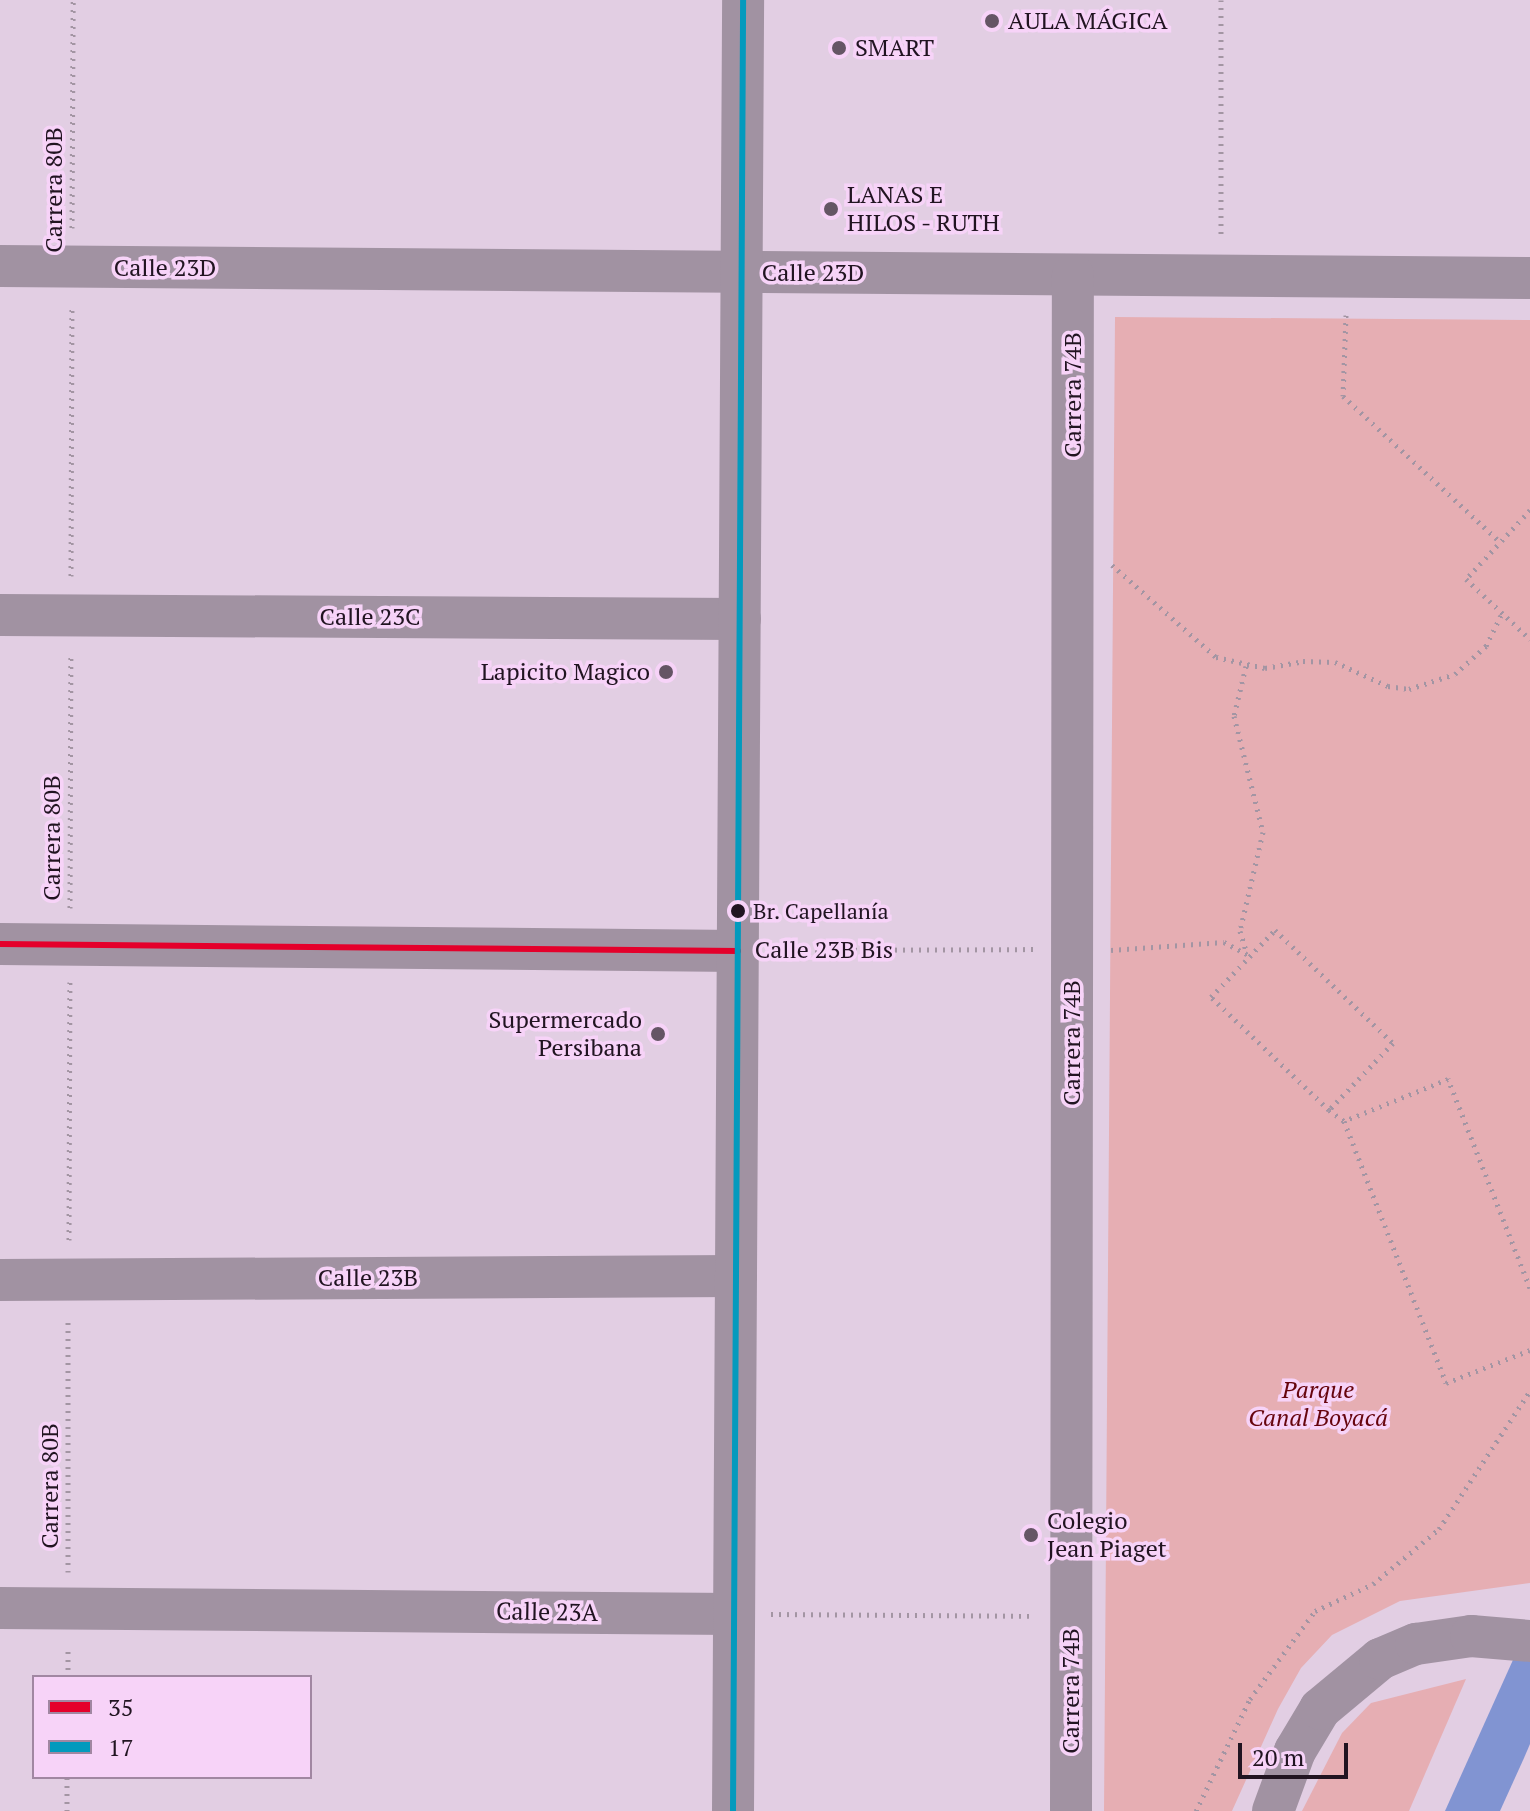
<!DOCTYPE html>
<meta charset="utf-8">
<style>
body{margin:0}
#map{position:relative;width:1530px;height:1811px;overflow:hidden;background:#e2cee3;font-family:"PT Serif",serif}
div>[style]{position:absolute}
.green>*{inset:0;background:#e6aeb3}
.water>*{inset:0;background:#8194d2}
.path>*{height:5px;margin-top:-2.5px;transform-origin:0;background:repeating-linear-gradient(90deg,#a395a3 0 2px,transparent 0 8px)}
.minor>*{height:42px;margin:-21px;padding:0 21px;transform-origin:21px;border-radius:21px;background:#a192a2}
.bus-1>*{height:6px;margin:-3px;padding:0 3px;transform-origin:3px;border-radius:3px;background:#e4002b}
.bus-2>*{height:6px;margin:-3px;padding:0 3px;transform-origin:3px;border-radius:3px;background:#039abd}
.dots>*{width:22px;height:22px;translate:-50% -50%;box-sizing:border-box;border:4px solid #f7d3f8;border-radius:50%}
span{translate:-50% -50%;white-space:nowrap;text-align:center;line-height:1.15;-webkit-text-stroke:7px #f7d3f8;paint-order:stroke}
.bus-label{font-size:22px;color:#211421}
.left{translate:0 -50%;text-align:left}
.poi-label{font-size:24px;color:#211421}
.right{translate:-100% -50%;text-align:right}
.street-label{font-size:24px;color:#211421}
.park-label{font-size:24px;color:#66040d;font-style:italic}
.legend{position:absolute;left:32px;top:1675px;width:280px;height:104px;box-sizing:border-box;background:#f7d3f8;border:2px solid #a187a2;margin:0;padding:10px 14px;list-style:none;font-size:24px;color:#211421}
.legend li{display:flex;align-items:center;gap:16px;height:40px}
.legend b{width:40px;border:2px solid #a187a2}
.scale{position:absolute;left:1238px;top:1743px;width:110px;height:36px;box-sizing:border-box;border:4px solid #211421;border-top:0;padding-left:10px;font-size:24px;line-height:28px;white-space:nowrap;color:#211421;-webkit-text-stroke:6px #f7d3f8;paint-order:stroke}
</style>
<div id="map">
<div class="green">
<i style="clip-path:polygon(1115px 317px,1530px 320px,1530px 1583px,1400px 1601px,1332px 1635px,1301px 1668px,1278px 1709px,1232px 1811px,1104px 1811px)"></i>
<i style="clip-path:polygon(1466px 1679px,1409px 1811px,1302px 1811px,1342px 1733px,1371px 1703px)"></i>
</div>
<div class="water">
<i style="clip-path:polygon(1530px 1622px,1530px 1744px,1524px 1758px,1500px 1811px,1445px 1811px)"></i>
</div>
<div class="path">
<i style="left:1221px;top:0;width:237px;rotate:90deg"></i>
<i style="left:72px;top:228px;width:228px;rotate:-89.7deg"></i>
<i style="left:1346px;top:315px;width:81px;rotate:92.1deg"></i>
<i style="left:1343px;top:396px;width:214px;rotate:42.9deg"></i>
<i style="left:1530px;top:510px;width:94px;rotate:132.8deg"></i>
<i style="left:1466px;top:579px;width:88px;rotate:43.2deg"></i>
<i style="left:1112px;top:565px;width:139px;rotate:41.5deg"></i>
<i style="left:1216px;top:657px;width:50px;rotate:12.7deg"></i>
<i style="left:1265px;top:668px;width:39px;rotate:-10deg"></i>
<i style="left:1303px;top:661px;width:32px;rotate:2deg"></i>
<i style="left:1335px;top:662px;width:58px;rotate:24.4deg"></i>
<i style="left:1388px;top:686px;width:21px;rotate:8deg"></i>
<i style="left:1409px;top:689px;width:48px;rotate:-18.1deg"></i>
<i style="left:1455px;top:674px;width:42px;rotate:-42.1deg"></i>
<i style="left:1486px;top:646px;width:37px;rotate:-64deg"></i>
<i style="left:71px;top:576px;width:270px;rotate:-89.8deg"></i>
<i style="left:1246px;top:666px;width:51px;rotate:103.5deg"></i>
<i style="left:1234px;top:716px;width:120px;rotate:76deg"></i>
<i style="left:1263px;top:832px;width:102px;rotate:103.1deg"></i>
<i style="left:1240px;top:931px;width:21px;rotate:73deg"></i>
<i style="left:70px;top:908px;width:254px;rotate:-89.8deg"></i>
<i style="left:1275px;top:930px;width:163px;rotate:43.8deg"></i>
<i style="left:1393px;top:1043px;width:93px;rotate:133.7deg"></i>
<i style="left:1329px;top:1110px;width:163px;rotate:-136.2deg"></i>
<i style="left:1211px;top:997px;width:93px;rotate:-46.3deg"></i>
<i style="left:775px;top:950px;width:258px;rotate:-0.2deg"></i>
<i style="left:1111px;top:950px;width:113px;rotate:-4deg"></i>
<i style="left:1224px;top:942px;width:30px;rotate:28deg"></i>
<i style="left:1329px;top:1110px;width:19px;rotate:36deg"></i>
<i style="left:69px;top:1240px;width:258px;rotate:-89.8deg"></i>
<i style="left:1530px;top:1288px;width:225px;rotate:-111.4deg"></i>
<i style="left:1448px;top:1079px;width:112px;rotate:158deg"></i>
<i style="left:1344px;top:1121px;width:281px;rotate:68.7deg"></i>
<i style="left:1446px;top:1383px;width:90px;rotate:-21.4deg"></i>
<i style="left:68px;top:1572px;width:254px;rotate:-90deg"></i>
<i style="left:771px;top:1614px;width:262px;rotate:0.4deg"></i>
<i style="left:68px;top:1677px;width:31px;rotate:-90deg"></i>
<i style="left:67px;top:1811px;width:34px;rotate:-90deg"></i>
<i style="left:1196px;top:1811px;width:124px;rotate:-64.3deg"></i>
<i style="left:1250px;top:1699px;width:109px;rotate:-53.5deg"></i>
<i style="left:1315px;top:1611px;width:64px;rotate:-25deg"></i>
<i style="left:1373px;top:1584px;width:86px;rotate:-39.8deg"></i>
<i style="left:1439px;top:1529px;width:165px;rotate:-56.6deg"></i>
</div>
<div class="minor">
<i style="left:0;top:266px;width:1530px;rotate:0.45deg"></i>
<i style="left:0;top:615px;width:740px;rotate:0.31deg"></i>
<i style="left:0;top:944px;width:738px;rotate:0.54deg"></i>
<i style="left:0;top:1280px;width:736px;rotate:-0.31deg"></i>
<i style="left:0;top:1608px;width:734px;rotate:0.47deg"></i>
<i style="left:733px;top:1811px;width:1811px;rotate:-89.68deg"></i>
<i style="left:1071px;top:1811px;width:1536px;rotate:-89.93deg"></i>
<i style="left:1273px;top:1811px;width:64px;rotate:-69.9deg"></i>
<i style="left:1295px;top:1751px;width:49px;rotate:-59.2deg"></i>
<i style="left:1320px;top:1709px;width:78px;rotate:-39.8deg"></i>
<i style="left:1380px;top:1659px;width:39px;rotate:-23deg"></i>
<i style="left:1416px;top:1644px;width:56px;rotate:-8.3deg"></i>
<i style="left:1471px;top:1636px;width:59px;rotate:4.8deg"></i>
</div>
<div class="bus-1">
<i style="left:0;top:944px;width:738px;rotate:0.54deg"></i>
</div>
<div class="bus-2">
<i style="left:733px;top:1811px;width:1811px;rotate:-89.68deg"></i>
</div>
<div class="dots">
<i style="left:992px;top:21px;background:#655565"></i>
<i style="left:839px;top:48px;background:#655565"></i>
<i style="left:831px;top:209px;background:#655565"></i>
<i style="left:666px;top:672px;background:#655565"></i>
<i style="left:738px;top:911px;background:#211421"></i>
<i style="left:658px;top:1034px;background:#655565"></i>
<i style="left:1031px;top:1535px;background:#655565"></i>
</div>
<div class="bus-label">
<span class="left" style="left:753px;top:911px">Br. Capellanía</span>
</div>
<div class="poi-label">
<span class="left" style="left:1008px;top:21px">AULA MÁGICA</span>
<span class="left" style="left:855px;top:48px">SMART</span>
<span class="left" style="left:847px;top:209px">LANAS E<br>HILOS - RUTH</span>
<span class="right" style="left:650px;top:672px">Lapicito Magico</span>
<span class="right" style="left:642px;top:1034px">Supermercado<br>Persibana</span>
<span class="left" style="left:1047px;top:1535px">Colegio<br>Jean Piaget</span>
</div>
<div class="street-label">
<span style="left:54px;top:190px;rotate:-90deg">Carrera 80B</span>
<span style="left:165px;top:268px">Calle 23D</span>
<span style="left:813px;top:273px">Calle 23D</span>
<span style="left:1073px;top:395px;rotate:-90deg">Carrera 74B</span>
<span style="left:370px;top:617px">Calle 23C</span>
<span style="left:52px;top:838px;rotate:-90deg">Carrera 80B</span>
<span style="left:824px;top:950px">Calle 23B Bis</span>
<span style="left:1072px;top:1043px;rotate:-90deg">Carrera 74B</span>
<span style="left:368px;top:1278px">Calle 23B</span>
<span style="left:50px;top:1486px;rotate:-90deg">Carrera 80B</span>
<span style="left:547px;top:1612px;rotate:1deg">Calle 23A</span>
<span style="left:1071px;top:1691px;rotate:-90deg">Carrera 74B</span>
</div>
<div class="park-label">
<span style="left:1318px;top:1404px">Parque<br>Canal Boyacá</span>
</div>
<ul class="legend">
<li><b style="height:10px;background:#e4002b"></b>35</li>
<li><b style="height:10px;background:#039abd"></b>17</li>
</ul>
<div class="scale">20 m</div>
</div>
